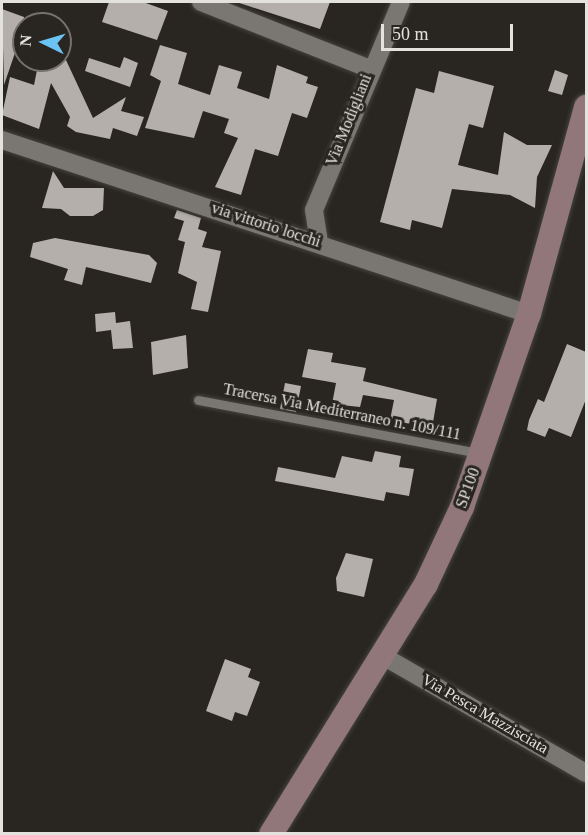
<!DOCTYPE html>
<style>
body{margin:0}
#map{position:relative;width:588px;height:835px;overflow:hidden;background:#292622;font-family:"Times New Roman",serif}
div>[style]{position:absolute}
.building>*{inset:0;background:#b4afaa}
.roads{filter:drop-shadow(0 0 2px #44423e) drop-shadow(0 0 2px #44423e)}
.service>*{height:9px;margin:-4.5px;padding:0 4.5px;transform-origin:4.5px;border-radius:4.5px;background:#7a7671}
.minor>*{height:18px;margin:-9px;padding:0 9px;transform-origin:9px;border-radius:9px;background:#7a7671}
.secondary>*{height:24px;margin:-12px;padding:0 12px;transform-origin:12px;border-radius:12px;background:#91767a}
span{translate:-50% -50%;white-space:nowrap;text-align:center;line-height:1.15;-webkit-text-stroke:6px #292622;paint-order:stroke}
.street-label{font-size:16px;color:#e4e2df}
.frame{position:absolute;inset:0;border:3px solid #e4e2df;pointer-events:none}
.north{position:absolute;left:12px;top:12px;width:60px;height:60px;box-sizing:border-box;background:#292622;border:2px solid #74716e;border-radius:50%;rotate:275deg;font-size:16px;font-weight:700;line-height:24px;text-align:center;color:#e4e2df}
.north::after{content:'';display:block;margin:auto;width:21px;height:27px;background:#6bc3f2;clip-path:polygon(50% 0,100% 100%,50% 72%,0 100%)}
.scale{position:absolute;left:381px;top:24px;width:132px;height:27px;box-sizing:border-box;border:3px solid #e4e2df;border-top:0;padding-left:8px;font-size:18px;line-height:21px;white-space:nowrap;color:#e4e2df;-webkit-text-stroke:4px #292622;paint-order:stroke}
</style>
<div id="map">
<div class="building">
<i style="clip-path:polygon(109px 2px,143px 2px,168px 11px,157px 40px,102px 22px)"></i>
<i style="clip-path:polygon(236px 2px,330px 2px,320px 29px)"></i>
<i style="clip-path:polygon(2px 9px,24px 17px,24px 50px,17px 47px,4px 85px)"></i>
<i style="clip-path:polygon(160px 45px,187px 53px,178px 84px,210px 95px,219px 65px,242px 72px,237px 88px,269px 99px,277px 65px,308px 77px,306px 83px,318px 87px,307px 118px,292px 113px,278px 156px,255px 149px,241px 195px,215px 187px,238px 138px,224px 133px,229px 119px,203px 111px,194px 138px,145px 128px,161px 81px,150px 75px)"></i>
<i style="clip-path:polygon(124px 57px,138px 63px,130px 87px,85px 71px,89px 58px,120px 68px)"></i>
<i style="clip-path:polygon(39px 60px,66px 60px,93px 118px,126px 97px,121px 111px,144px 117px,137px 136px,113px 128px,110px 139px,76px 132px,67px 126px,70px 117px,51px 83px,39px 129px,2px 115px,10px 77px,34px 85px)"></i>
<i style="clip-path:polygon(555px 70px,568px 75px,562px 95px,548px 91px)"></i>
<i style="clip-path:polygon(439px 71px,494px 86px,483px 128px,469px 124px,458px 165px,498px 175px,504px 132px,527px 145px,552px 145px,537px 177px,535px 208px,510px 195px,452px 189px,442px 228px,412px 220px,410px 230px,380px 222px,416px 88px,434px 93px)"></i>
<i style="clip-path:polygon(53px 171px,64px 188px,104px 188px,103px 210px,93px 216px,70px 216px,61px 209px,42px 208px)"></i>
<i style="clip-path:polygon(177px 210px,201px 218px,198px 229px,207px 232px,202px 247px,221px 251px,208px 312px,191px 309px,197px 282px,178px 273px,185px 242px,178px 240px,184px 221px,174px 218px)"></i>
<i style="clip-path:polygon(55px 238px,149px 255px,157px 263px,151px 283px,86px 267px,82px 285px,64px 280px,68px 269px,30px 257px,33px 243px)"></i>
<i style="clip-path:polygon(115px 312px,116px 323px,130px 321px,133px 348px,113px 349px,111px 330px,96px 332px,95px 314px)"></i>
<i style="clip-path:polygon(186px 335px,188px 368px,153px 375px,151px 342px)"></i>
<i style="clip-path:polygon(567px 344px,586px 352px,586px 399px,571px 437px,549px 428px,545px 437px,527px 430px,529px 420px,538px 399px,544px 402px)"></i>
<i style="clip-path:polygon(308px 349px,333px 353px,331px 362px,366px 368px,363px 381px,437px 399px,432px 428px,390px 420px,394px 400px,363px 395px,360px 407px,332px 404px,336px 383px,302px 377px)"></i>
<i style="clip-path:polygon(285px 383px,301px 386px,296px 412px,280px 409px)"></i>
<i style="clip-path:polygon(375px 451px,401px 456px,399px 467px,414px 469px,409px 496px,386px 492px,384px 501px,275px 481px,278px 467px,335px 478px,342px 456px,372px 462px)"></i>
<i style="clip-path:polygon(346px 553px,373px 559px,364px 597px,337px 591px,336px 578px)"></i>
<i style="clip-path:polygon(225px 659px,251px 669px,248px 677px,260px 682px,247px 716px,235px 712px,232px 721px,206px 711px)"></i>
</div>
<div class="roads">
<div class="service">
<i style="left:198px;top:400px;width:286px;rotate:10.7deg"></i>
</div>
<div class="minor">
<i style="left:201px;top:2px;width:182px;rotate:21.6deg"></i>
<i style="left:2px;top:140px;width:555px;rotate:18.27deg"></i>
<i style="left:319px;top:242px;width:32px;rotate:-99deg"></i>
<i style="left:314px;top:210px;width:225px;rotate:-67.3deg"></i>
<i style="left:383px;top:656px;width:234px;rotate:30deg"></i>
</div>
<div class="secondary">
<i style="left:271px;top:834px;width:294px;rotate:-58.2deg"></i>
<i style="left:426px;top:584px;width:85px;rotate:-64.9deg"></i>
<i style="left:462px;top:507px;width:204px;rotate:-70.9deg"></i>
<i style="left:529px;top:314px;width:215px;rotate:-74.6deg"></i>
</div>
</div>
<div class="street-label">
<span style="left:349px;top:120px;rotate:-68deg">Via Modigliani</span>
<span style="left:266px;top:225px;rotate:18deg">via vittorio locchi</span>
<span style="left:342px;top:412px;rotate:11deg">Tracersa Via Mediterraneo n. 109/111</span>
<span style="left:468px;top:488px;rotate:-70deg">SP100</span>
<span style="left:485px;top:714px;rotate:30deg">Via Pesca Mazzisciata</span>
</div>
<div class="frame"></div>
<div class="north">N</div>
<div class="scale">50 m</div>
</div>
